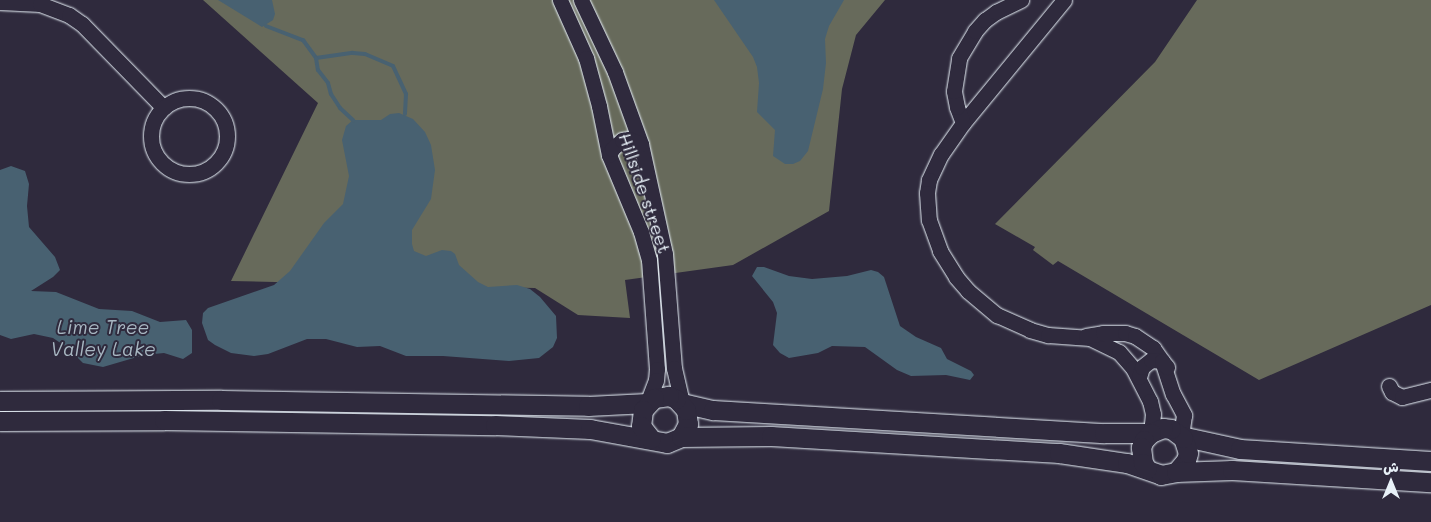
<!DOCTYPE html>
<meta charset="utf-8">
<style>
body{margin:0}
#map{position:relative;width:1431px;height:522px;overflow:hidden;background:#2f2a3d;font-family:Mali,"Playpen Sans Arabic",sans-serif}
div>[style]{position:absolute}
.green>*{inset:0;background:#676a5b}
.water>*{inset:0;background:#486171}
.stream>*{height:4px;margin:-2px;padding:0 2px;transform-origin:2px;border-radius:2px;background:#486171}
.roads{filter:drop-shadow(0 0 1px #e8f1f8) drop-shadow(0 0 1px #e8f1f8)}
.minor>*{height:15px;margin:-7.5px;padding:0 7.5px;transform-origin:7.5px;border-radius:7.5px;background:#2f2a3d}
.minor>.ring{margin:-7.5px;padding:0;box-sizing:content-box;background:none;border:15px solid #2f2a3d;border-radius:50%}
.tertiary>*{height:19px;margin:-9.5px;padding:0 9.5px;transform-origin:9.5px;border-radius:9.5px;background:#2f2a3d}
span{translate:-50% -50%;white-space:nowrap;text-align:center;line-height:1.15;-webkit-text-stroke:4px #2f2a3d;paint-order:stroke}
.street-label{font-size:18px;color:#e8f1f8}
.water-label{font-size:19px;color:#a8b7c2;font-style:italic}
.north{position:absolute;left:1366px;top:457px;width:50px;height:50px;-webkit-text-stroke:4px #2f2a3d;paint-order:stroke;rotate:0deg;font-size:14px;font-weight:700;line-height:20px;text-align:center;color:#e8f1f8}
.north::after{content:'';display:block;margin:auto;width:18px;height:22px;background:#e8f1f8;clip-path:polygon(50% 0,100% 100%,50% 72%,0 100%)}
</style>
<div id="map">
<div class="green">
<i style="clip-path:polygon(203px 0,885px 0,856px 35px,842px 89px,829px 211px,733px 265px,625px 280px,630px 318px,578px 315px,535px 288px,231px 281px,318px 103px)"></i>
<i style="clip-path:polygon(1197px 0,1431px 0,1431px 305px,1259px 380px,1058px 261px,1053px 265px,1033px 250px,1035px 247px,995px 224px,1155px 62px)"></i>
</div>
<div class="water">
<i style="clip-path:polygon(218px 0,272px 0,275px 14px,273px 20px,262px 27px)"></i>
<i style="clip-path:polygon(714px 0,844px 0,829px 26px,825px 39px,826px 63px,823px 89px,808px 151px,800px 161px,793px 164px,785px 164px,773px 156px,775px 130px,757px 112px,759px 83px,757px 67px,753px 57px)"></i>
<i style="clip-path:polygon(399px 113px,413px 119px,425px 132px,431px 145px,435px 170px,431px 199px,412px 230px,412px 244px,414px 251px,426px 256px,442px 250px,451px 251px,455px 254px,459px 265px,478px 282px,488px 287px,517px 285px,530px 289px,540px 297px,556px 316px,557px 338px,553px 347px,539px 358px,509px 361px,443px 356px,406px 356px,380px 346px,357px 347px,326px 339px,307px 339px,268px 354px,254px 356px,231px 353px,215px 345px,208px 340px,202px 323px,203px 313px,208px 308px,274px 285px,290px 271px,324px 223px,343px 204px,349px 176px,342px 140px,346px 126px,353px 120px,381px 120px,390px 114px)"></i>
<i style="clip-path:polygon(11px 166px,25px 171px,29px 184px,27px 206px,29px 227px,55px 257px,60px 270px,53px 277px,31px 291px,56px 292px,99px 309px,132px 311px,160px 322px,186px 320px,192px 330px,192px 353px,183px 359px,164px 353px,144px 355px,103px 367px,83px 363px,68px 348px,53px 338px,34px 334px,11px 339px,0 335px,0 170px)"></i>
<i style="clip-path:polygon(757px 267px,764px 267px,789px 276px,812px 279px,847px 276px,871px 270px,878px 272px,884px 277px,900px 326px,916px 337px,941px 348px,947px 359px,971px 371px,974px 375px,970px 380px,946px 375px,911px 376px,897px 370px,865px 347px,832px 346px,818px 353px,789px 358px,780px 353px,773px 345px,777px 313px,773px 302px,752px 276px)"></i>
</div>
<div class="stream">
<i style="left:266px;top:26px;width:40px;rotate:21deg"></i>
<i style="left:303px;top:40px;width:22px;rotate:54deg"></i>
<i style="left:316px;top:58px;width:37px;rotate:-8deg"></i>
<i style="left:353px;top:53px;width:12px;rotate:5deg"></i>
<i style="left:365px;top:54px;width:30px;rotate:23deg"></i>
<i style="left:393px;top:66px;width:31px;rotate:65deg"></i>
<i style="left:406px;top:94px;width:20px;rotate:93deg"></i>
<i style="left:316px;top:58px;width:12px;rotate:81deg"></i>
<i style="left:318px;top:70px;width:16px;rotate:52deg"></i>
<i style="left:328px;top:83px;width:11px;rotate:75deg"></i>
<i style="left:331px;top:94px;width:17px;rotate:57deg"></i>
<i style="left:340px;top:108px;width:18px;rotate:43deg"></i>
</div>
<div class="roads">
<div class="minor">
<i style="left:560px;top:0;width:64px;rotate:65.9deg"></i>
<i style="left:586px;top:58px;width:50px;rotate:74.8deg"></i>
<i style="left:599px;top:106px;width:50px;rotate:78.5deg"></i>
<i style="left:609px;top:155px;width:83px;rotate:67.4deg"></i>
<i style="left:641px;top:232px;width:29px;rotate:74deg"></i>
<i style="left:649px;top:260px;width:109px;rotate:85.8deg"></i>
<i style="left:657px;top:369px;width:11px;rotate:95deg"></i>
<i style="left:656px;top:380px;width:25px;rotate:111deg"></i>
<i style="left:581px;top:0;width:80px;rotate:64.7deg"></i>
<i style="left:615px;top:72px;width:77px;rotate:70.1deg"></i>
<i style="left:641px;top:144px;width:113px;rotate:77.7deg"></i>
<i style="left:665px;top:254px;width:114px;rotate:85.5deg"></i>
<i style="left:674px;top:368px;width:36px;rotate:77deg"></i>
<i style="left:1064px;top:0;width:159px;rotate:129.4deg"></i>
<i style="left:963px;top:123px;width:38px;rotate:125deg"></i>
<i style="left:941px;top:154px;width:29px;rotate:115deg"></i>
<i style="left:929px;top:180px;width:13px;rotate:99deg"></i>
<i style="left:927px;top:193px;width:27px;rotate:86deg"></i>
<i style="left:929px;top:220px;width:33px;rotate:70deg"></i>
<i style="left:940px;top:251px;width:31px;rotate:58deg"></i>
<i style="left:956px;top:277px;width:18px;rotate:49deg"></i>
<i style="left:968px;top:291px;width:38px;rotate:40deg"></i>
<i style="left:997px;top:315px;width:36px;rotate:24deg"></i>
<i style="left:1030px;top:330px;width:19px;rotate:16deg"></i>
<i style="left:1048px;top:335px;width:42px;rotate:4.1deg"></i>
<i style="left:1090px;top:338px;width:32px;rotate:26deg"></i>
<i style="left:1119px;top:352px;width:21px;rotate:49deg"></i>
<i style="left:1133px;top:368px;width:37px;rotate:63deg"></i>
<i style="left:1150px;top:401px;width:13px;rotate:77deg"></i>
<i style="left:1153px;top:414px;width:19px;rotate:96deg"></i>
<i style="left:0;top:2px;width:40px;rotate:2.9deg"></i>
<i style="left:40px;top:4px;width:31px;rotate:21deg"></i>
<i style="left:69px;top:15px;width:16px;rotate:35deg"></i>
<i style="left:82px;top:24px;width:117px;rotate:45.7deg"></i>
<i class="ring" style="left:151px;top:98px;width:61px;height:61px"></i>
<i style="left:963px;top:123px;width:17px;rotate:-111deg"></i>
<i style="left:957px;top:107px;width:16px;rotate:-101deg"></i>
<i style="left:954px;top:91px;width:33px;rotate:-81deg"></i>
<i style="left:959px;top:58px;width:31px;rotate:-59deg"></i>
<i style="left:975px;top:31px;width:15px;rotate:-48deg"></i>
<i style="left:985px;top:20px;width:14px;rotate:-36deg"></i>
<i style="left:996px;top:12px;width:28px;rotate:-26deg"></i>
<i style="left:609px;top:155px;width:7px;rotate:-63deg"></i>
<i style="left:612px;top:149px;width:13px;rotate:-42deg"></i>
<i style="left:622px;top:140px;width:7px;rotate:-8deg"></i>
<i style="left:629px;top:139px;width:13px;rotate:23deg"></i>
<i style="left:1086px;top:336px;width:17px;rotate:-10deg"></i>
<i style="left:1103px;top:333px;width:22px"></i>
<i style="left:1125px;top:333px;width:10px;rotate:17deg"></i>
<i style="left:1135px;top:336px;width:22px;rotate:34deg"></i>
<i style="left:1153px;top:348px;width:16px;rotate:55deg"></i>
<i style="left:1162px;top:361px;width:35px;rotate:72deg"></i>
<i style="left:1173px;top:394px;width:24px;rotate:62deg"></i>
<i style="left:1184px;top:415px;width:21px;rotate:98deg"></i>
<i style="left:1139px;top:377px;width:10px;rotate:-73deg"></i>
<i style="left:1142px;top:367px;width:11px;rotate:-38deg"></i>
<i style="left:1151px;top:360px;width:11px;rotate:5deg"></i>
<i style="left:1162px;top:361px;width:8px;rotate:50deg"></i>
<i style="left:1389px;top:386px;width:7px;rotate:63deg"></i>
<i style="left:1392px;top:392px;width:11px;rotate:27deg"></i>
<i style="left:1402px;top:397px;width:30px;rotate:-14deg"></i>
</div>
<div class="tertiary">
<i style="left:0;top:401px;width:221px;rotate:-0.3deg"></i>
<i style="left:221px;top:400px;width:367px;rotate:0.9deg"></i>
<i style="left:588px;top:406px;width:59px;rotate:-2.9deg"></i>
<i style="left:682px;top:403px;width:32px;rotate:13deg"></i>
<i style="left:713px;top:410px;width:392px;rotate:3.4deg"></i>
<i style="left:1104px;top:433px;width:47px"></i>
<i style="left:0;top:421px;width:164px;rotate:-0.3deg"></i>
<i style="left:164px;top:420px;width:331px;rotate:0.9deg"></i>
<i style="left:495px;top:425px;width:95px;rotate:2.4deg"></i>
<i style="left:590px;top:429px;width:78px;rotate:10.3deg"></i>
<i style="left:667px;top:443px;width:15px;rotate:-23deg"></i>
<i style="left:681px;top:437px;width:15px;rotate:-62deg"></i>
<i style="left:688px;top:424px;width:14px;rotate:-98deg"></i>
<i style="left:686px;top:410px;width:15px;rotate:-132deg"></i>
<i style="left:676px;top:399px;width:8px;rotate:-157deg"></i>
<i style="left:669px;top:396px;width:15px;rotate:172deg"></i>
<i style="left:654px;top:398px;width:16px;rotate:133deg"></i>
<i style="left:643px;top:410px;width:16px;rotate:97deg"></i>
<i style="left:641px;top:426px;width:16px;rotate:52deg"></i>
<i style="left:1181px;top:436px;width:60px;rotate:12.4deg"></i>
<i style="left:1240px;top:449px;width:191px;rotate:3.6deg"></i>
<i style="left:681px;top:437px;width:90px;rotate:-0.6deg"></i>
<i style="left:771px;top:436px;width:289px;rotate:3.4deg"></i>
<i style="left:1059px;top:453px;width:69px;rotate:8.4deg"></i>
<i style="left:1127px;top:463px;width:36px;rotate:19deg"></i>
<i style="left:1161px;top:475px;width:15px;rotate:-11deg"></i>
<i style="left:1176px;top:472px;width:16px;rotate:-50deg"></i>
<i style="left:1186px;top:460px;width:7px;rotate:-74deg"></i>
<i style="left:1188px;top:453px;width:16px;rotate:-108deg"></i>
<i style="left:1183px;top:438px;width:15px;rotate:-143deg"></i>
<i style="left:1171px;top:429px;width:8px;rotate:-173deg"></i>
<i style="left:1163px;top:428px;width:13px;rotate:157deg"></i>
<i style="left:1151px;top:433px;width:10px;rotate:135deg"></i>
<i style="left:1144px;top:440px;width:8px;rotate:113deg"></i>
<i style="left:1141px;top:447px;width:16px;rotate:83deg"></i>
<i style="left:1143px;top:463px;width:7px;rotate:56deg"></i>
<i style="left:1176px;top:472px;width:56px;rotate:-2deg"></i>
<i style="left:1232px;top:470px;width:199px;rotate:3.5deg"></i>
</div>
</div>
<div class="street-label">
<span style="left:645px;top:193px;rotate:71deg">Hillside street</span>
</div>
<div class="water-label">
<span style="left:103px;top:338px">Lime Tree<br>Valley Lake</span>
</div>
<div class="north">ش</div>
</div>
